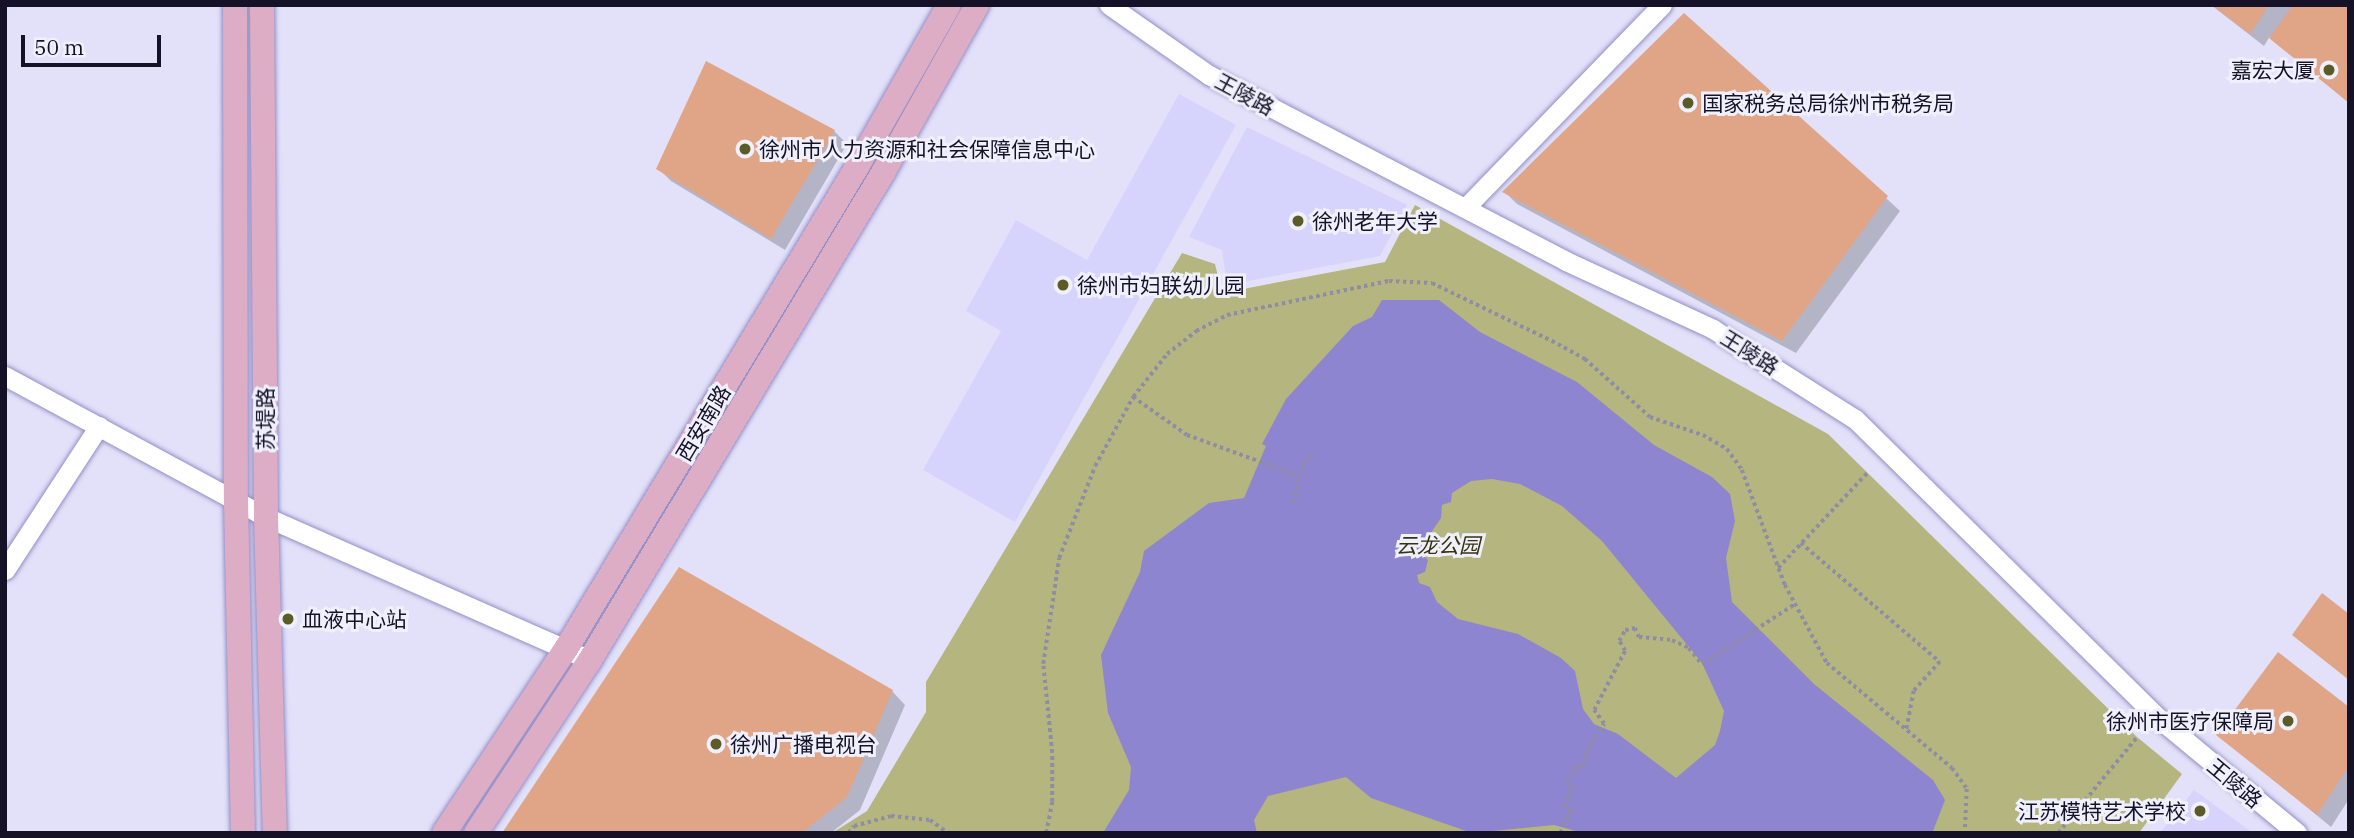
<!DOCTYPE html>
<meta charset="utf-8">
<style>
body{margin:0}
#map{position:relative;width:2354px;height:838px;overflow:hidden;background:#e2e1f9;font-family:"IBM Plex Serif","Noto Sans SC",serif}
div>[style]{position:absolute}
.built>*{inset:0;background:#d6d4fc}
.green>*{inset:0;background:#b5b57f}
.water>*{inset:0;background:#8d85d0}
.shadow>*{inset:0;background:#0003}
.building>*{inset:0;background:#e0a586}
.path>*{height:3.5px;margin-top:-1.75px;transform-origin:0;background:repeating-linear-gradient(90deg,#8f8da4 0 3.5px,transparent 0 7px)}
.roads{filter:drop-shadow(0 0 2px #938ec6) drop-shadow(0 0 2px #938ec6)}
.minor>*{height:19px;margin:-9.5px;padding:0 9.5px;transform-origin:9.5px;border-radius:9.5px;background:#fff}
.major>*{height:24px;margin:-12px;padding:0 12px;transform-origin:12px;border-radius:12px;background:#ddadc6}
.dots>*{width:19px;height:19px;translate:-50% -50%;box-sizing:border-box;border:4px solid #f0f0fc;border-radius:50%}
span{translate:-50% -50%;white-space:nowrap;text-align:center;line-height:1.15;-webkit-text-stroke:6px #f0f0fc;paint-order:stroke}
.poi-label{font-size:21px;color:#151227}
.right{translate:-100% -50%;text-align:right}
.left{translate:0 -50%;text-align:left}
.street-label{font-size:21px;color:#151227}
.park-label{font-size:21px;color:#34330d;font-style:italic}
.frame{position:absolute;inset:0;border:7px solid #151227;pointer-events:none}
.scale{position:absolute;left:21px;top:35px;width:140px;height:32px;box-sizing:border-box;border:4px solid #151227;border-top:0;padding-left:9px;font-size:21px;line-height:24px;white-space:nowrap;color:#151227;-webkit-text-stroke:5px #f0f0fc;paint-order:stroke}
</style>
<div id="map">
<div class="built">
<i style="clip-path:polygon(1179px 94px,1236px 125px,1015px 522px,923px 470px,1001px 331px,966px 311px,1016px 220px,1087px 260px)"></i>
<i style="clip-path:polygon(1247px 127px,1407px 205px,1380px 256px,1227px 285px,1222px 250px,1189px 237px)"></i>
<i style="clip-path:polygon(2194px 790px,2253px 833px,2160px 833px)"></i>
</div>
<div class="green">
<i style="clip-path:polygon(1415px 205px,1828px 434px,2137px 737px,2182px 774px,2139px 833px,832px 833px,867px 811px,926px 712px,926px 682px,1182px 253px,1215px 264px,1222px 293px,1385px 262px)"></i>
</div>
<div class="water">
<i style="clip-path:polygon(evenodd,1382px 300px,1439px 300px,1480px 332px,1577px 382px,1654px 445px,1712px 477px,1730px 494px,1735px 521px,1726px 558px,1732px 602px,1814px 684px,1933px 780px,1945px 800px,1933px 831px,1583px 833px,1554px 825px,1472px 833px,1371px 798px,1346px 777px,1268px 796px,1254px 820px,1257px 833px,1103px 833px,1129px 790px,1131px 767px,1108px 713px,1101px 655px,1140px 572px,1144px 551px,1209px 503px,1244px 498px,1266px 446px,1262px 444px,1286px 399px,1353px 326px,1372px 317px,1382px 300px,1492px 479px,1520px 484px,1562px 506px,1602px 541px,1702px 663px,1724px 711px,1720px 731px,1715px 745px,1676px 778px,1618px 734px,1594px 724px,1583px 709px,1575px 671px,1561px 658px,1518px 634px,1458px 619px,1437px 602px,1430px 587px,1419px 583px,1417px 575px,1425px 572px,1428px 560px,1422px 554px,1429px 547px,1428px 537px,1441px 518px,1442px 505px,1451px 502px,1452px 493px,1471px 481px,1492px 479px)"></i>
</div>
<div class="shadow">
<i style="clip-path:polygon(2211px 5px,2349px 5px,2349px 103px,2270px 36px,2264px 46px)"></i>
<i style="clip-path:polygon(707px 63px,834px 131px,847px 144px,785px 250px,671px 181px,658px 168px)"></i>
<i style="clip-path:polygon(1505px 192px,1886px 198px,1900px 211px,1796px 353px,1517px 204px)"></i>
<i style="clip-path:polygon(892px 691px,905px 705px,860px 810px,831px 833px,504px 833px)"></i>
<i style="clip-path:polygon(2349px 709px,2349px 799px,2331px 827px,2219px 735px)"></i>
</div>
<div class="building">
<i style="clip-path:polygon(2212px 5px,2269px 5px,2250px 34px)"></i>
<i style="clip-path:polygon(2293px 5px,2349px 5px,2349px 103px,2269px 38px)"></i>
<i style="clip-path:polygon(1684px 13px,1888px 196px,1782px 341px,1502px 192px)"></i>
<i style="clip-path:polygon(706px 61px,835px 130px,771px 239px,656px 169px)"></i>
<i style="clip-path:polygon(679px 567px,893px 690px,847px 797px,802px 833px,502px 833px)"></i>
<i style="clip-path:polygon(2322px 593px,2349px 614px,2349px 680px,2292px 635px)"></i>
<i style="clip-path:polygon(2278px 652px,2349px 707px,2349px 766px,2317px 815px,2216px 735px)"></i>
</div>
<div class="path">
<i style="left:1133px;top:397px;width:66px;rotate:35.1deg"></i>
<i style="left:1187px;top:435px;width:119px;rotate:20.1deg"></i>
<i style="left:1293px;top:503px;width:28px;rotate:-77deg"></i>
<i style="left:1299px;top:476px;width:26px;rotate:-61deg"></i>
<i style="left:1801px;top:543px;width:183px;rotate:40.6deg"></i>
<i style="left:1940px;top:662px;width:39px;rotate:132deg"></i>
<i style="left:1914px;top:691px;width:42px;rotate:101deg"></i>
<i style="left:1778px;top:568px;width:133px;rotate:-46.8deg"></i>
<i style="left:848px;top:833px;width:9px;rotate:-49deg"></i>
<i style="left:854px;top:826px;width:38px;rotate:-15deg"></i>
<i style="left:891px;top:816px;width:39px;rotate:6deg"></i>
<i style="left:930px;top:820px;width:22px;rotate:36deg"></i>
<i style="left:1046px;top:833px;width:32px;rotate:-79deg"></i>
<i style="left:1052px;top:802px;width:49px;rotate:-90deg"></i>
<i style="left:1052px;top:753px;width:89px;rotate:-95.8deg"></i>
<i style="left:1043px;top:664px;width:107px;rotate:-81.4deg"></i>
<i style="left:1059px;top:558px;width:99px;rotate:-68.6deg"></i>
<i style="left:1095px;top:466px;width:79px;rotate:-61.2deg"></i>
<i style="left:1133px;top:397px;width:55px;rotate:-51.7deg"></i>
<i style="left:1167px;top:354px;width:37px;rotate:-38deg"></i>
<i style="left:1196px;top:331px;width:35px;rotate:-27deg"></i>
<i style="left:1227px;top:315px;width:166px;rotate:-11.9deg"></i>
<i style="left:1389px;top:281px;width:43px;rotate:2.7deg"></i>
<i style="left:1432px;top:283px;width:140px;rotate:25.8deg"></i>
<i style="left:1558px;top:344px;width:31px;rotate:29deg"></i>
<i style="left:1585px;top:359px;width:87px;rotate:41.7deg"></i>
<i style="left:1650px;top:417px;width:56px;rotate:18.8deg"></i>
<i style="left:1703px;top:435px;width:28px;rotate:30deg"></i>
<i style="left:1727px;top:449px;width:26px;rotate:54deg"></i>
<i style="left:1742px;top:470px;width:123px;rotate:69.5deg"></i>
<i style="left:1785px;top:585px;width:89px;rotate:61.7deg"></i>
<i style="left:1827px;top:663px;width:163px;rotate:40deg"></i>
<i style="left:1952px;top:768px;width:26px;rotate:54deg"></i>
<i style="left:1967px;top:789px;width:44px;rotate:92.6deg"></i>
<i style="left:1560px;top:833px;width:25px;rotate:-63deg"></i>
<i style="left:1571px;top:811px;width:8px;rotate:-150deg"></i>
<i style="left:1564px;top:807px;width:21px;rotate:-65deg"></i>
<i style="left:1573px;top:788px;width:7px;rotate:-153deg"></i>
<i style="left:1567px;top:785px;width:21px;rotate:-65deg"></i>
<i style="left:1576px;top:766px;width:6px;rotate:18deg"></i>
<i style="left:1582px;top:768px;width:27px;rotate:-70deg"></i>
<i style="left:1591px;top:743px;width:23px;rotate:-56deg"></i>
<i style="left:1604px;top:724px;width:17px;rotate:-126deg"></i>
<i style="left:1594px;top:710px;width:67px;rotate:-62.3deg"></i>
<i style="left:1625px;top:651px;width:12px;rotate:-121deg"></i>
<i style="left:1619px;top:641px;width:13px;rotate:-61deg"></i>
<i style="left:1625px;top:630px;width:10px;rotate:-11deg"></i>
<i style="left:1635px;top:628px;width:10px;rotate:66deg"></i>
<i style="left:1639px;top:637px;width:33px;rotate:5deg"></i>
<i style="left:1672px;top:640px;width:19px;rotate:25deg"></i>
<i style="left:1689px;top:648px;width:21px;rotate:51deg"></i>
<i style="left:1702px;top:664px;width:111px;rotate:-32.8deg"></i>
<i style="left:2058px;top:833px;width:124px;rotate:-50.5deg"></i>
</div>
<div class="roads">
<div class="minor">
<i style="left:1109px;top:5px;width:122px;rotate:35deg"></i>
<i style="left:1209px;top:75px;width:403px;rotate:27.5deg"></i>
<i style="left:1566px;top:261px;width:162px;rotate:24.8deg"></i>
<i style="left:1713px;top:329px;width:168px;rotate:32.4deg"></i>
<i style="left:1855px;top:419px;width:424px;rotate:44.6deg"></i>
<i style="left:2157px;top:717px;width:182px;rotate:39.6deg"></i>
<i style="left:1465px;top:208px;width:283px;rotate:-45.9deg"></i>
<i style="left:5px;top:376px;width:297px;rotate:28.4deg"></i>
<i style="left:266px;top:517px;width:354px;rotate:23.8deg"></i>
<i style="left:5px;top:570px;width:172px;rotate:-56.9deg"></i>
</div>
<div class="major">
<i style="left:235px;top:5px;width:496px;rotate:89.9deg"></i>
<i style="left:236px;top:501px;width:332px;rotate:88.8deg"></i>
<i style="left:262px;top:5px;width:512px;rotate:89.55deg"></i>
<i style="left:266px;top:517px;width:316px;rotate:88.4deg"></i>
<i style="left:444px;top:833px;width:221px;rotate:-56.5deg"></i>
<i style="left:566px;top:649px;width:563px;rotate:-58.88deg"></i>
<i style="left:857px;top:167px;width:186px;rotate:-60.4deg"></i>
<i style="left:476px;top:833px;width:207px;rotate:-56.6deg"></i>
<i style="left:590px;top:660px;width:571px;rotate:-58.98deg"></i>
<i style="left:884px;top:171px;width:190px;rotate:-60.7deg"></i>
</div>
</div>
<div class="dots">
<i style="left:2329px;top:70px;background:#5c5b27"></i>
<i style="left:1688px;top:103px;background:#5c5b27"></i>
<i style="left:745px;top:149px;background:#5c5b27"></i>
<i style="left:1298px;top:221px;background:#5c5b27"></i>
<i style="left:1063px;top:285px;background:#5c5b27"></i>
<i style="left:288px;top:619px;background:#5c5b27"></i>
<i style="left:2288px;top:721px;background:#5c5b27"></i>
<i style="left:716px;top:744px;background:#5c5b27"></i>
<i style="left:2200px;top:811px;background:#5c5b27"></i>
</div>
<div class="poi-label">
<span class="right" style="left:2315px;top:70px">嘉宏大厦</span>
<span class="left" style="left:1702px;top:103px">国家税务总局徐州市税务局</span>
<span class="left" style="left:759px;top:149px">徐州市人力资源和社会保障信息中心</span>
<span class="left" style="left:1312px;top:221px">徐州老年大学</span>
<span class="left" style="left:1077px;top:285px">徐州市妇联幼儿园</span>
<span class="left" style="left:302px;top:619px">血液中心站</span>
<span class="right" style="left:2274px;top:721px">徐州市医疗保障局</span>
<span class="left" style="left:730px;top:744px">徐州广播电视台</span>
<span class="right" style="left:2186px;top:811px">江苏模特艺术学校</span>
</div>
<div class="street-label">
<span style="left:1245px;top:94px;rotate:28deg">王陵路</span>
<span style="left:1750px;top:352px;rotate:32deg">王陵路</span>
<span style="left:265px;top:419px;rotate:-90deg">苏堤路</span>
<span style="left:703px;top:423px;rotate:-59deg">西安南路</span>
<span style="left:2235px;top:783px;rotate:40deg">王陵路</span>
</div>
<div class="park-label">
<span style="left:1438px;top:545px">云龙公园</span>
</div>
<div class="frame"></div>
<div class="scale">50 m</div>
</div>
